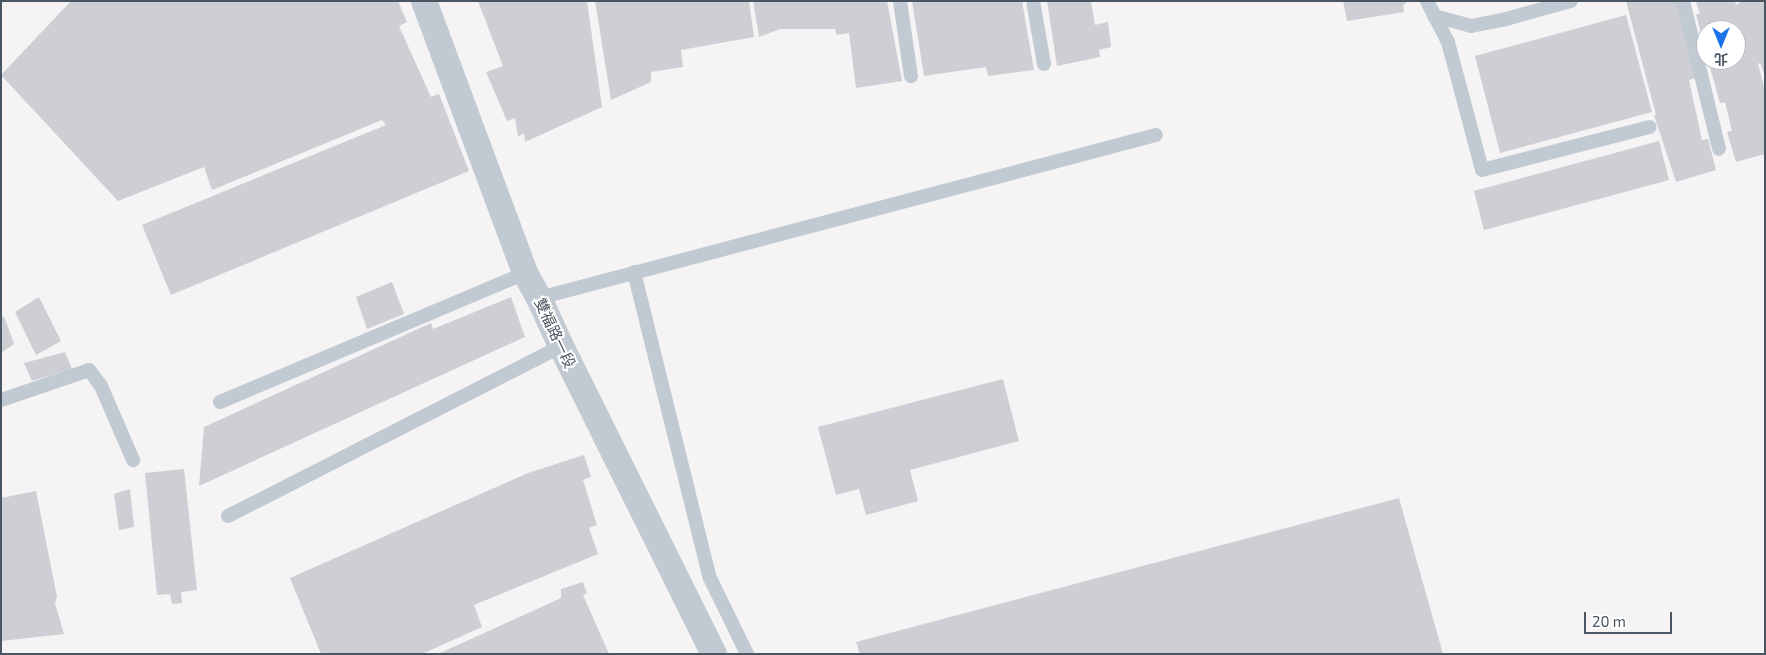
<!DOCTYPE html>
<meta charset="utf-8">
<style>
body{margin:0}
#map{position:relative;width:1766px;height:655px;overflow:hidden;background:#f5f3f3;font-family:"Exo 2","Noto Sans TC",sans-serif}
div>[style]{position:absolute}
.building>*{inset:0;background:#cdcfd5}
.lane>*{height:14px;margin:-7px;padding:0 7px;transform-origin:7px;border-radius:7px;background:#c1cad2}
.street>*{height:26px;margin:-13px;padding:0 13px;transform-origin:13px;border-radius:13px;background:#c1cad2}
span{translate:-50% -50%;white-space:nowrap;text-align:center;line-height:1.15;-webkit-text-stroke:4px #fff;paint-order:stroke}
.street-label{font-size:15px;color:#4a5661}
.frame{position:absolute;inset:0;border:2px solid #4a5661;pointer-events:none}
.north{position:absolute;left:1696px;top:20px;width:50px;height:50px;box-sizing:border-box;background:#fff;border:1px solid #b7bbc0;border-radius:50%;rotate:180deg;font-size:14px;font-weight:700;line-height:20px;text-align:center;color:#4a5661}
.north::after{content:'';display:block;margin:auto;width:18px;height:22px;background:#1a73e8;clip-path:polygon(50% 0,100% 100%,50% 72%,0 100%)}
.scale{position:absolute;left:1584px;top:612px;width:88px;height:22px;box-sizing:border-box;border:2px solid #4a5661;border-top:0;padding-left:6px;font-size:15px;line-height:18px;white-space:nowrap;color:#4a5661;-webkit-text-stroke:4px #fff;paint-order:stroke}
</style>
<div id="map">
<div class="building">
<i style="clip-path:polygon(71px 1px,398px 1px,407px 22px,399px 26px,431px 97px,439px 94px,469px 171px,171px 295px,142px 225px,386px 125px,382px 120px,212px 190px,204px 167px,118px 201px,1px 75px)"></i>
<i style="clip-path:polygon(478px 1px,587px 1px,602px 107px,525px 142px,524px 133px,518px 137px,515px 118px,507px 121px,486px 72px,503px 66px)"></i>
<i style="clip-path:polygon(595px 1px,749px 1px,754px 37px,681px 50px,683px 67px,651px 72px,651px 82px,611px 100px)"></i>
<i style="clip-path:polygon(753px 1px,887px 1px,902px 81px,856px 88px,849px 33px,837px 35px,835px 29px,780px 29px,759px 37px)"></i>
<i style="clip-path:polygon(912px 1px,1022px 1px,1034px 70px,988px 76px,986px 67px,924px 76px)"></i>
<i style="clip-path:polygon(1047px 1px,1091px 1px,1095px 25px,1108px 22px,1111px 47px,1099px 50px,1100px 57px,1057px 66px)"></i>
<i style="clip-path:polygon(1343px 1px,1405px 1px,1406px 4px,1403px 5px,1404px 12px,1347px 21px)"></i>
<i style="clip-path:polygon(1626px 1px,1677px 1px,1696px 78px,1689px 80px,1702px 140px,1708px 139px,1716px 170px,1676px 182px,1654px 115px,1656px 115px)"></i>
<i style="clip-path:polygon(1696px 1px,1735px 1px,1736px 5px,1740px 3px,1740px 1px,1765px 1px,1765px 77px,1760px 63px,1758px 64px,1765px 90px,1765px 154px,1736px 162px,1727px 132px,1732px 131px,1725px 102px,1720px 103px,1708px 60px,1736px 60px,1736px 30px,1706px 30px,1705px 48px,1696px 14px,1700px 14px)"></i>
<i style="clip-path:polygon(1626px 15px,1652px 112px,1500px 153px,1475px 56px)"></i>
<i style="clip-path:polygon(1659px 141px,1669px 180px,1484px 230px,1474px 191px)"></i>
<i style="clip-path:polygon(392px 282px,404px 314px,367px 329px,356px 297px)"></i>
<i style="clip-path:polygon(39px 297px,61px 341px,36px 355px,15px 312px)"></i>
<i style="clip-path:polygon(511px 297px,525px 337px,199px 486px,204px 427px,431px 323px,433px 329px)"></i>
<i style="clip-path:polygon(4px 316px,14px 344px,1px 353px,1px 318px)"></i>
<i style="clip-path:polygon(65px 352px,72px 369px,32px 381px,24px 363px)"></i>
<i style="clip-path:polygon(1003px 379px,1019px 441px,910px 470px,918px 501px,866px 515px,859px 489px,836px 495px,818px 427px)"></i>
<i style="clip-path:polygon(584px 455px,591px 477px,583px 480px,597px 525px,589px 528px,598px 554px,474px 605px,482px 627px,422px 654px,321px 654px,290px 578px,528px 473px)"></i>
<i style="clip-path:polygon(184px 469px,197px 590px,181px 592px,182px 603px,172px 604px,170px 594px,157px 595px,145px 473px)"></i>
<i style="clip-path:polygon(130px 489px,134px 527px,119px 530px,114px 494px)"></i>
<i style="clip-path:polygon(36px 491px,57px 597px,55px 603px,64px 634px,1px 641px,1px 498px)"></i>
<i style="clip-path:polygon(1399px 498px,1443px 654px,860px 654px,856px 642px)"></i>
<i style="clip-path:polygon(583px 582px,587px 593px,583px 595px,609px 654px,438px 654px,561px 598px,561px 589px)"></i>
</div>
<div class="lane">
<i style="left:900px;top:1px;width:76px;rotate:81.7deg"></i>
<i style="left:1033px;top:1px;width:64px;rotate:80.1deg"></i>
<i style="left:1427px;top:1px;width:46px;rotate:62.9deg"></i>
<i style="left:1448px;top:42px;width:132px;rotate:75.1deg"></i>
<i style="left:1482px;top:170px;width:173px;rotate:-14.4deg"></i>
<i style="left:1683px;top:1px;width:152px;rotate:76.3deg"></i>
<i style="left:1434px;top:16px;width:38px;rotate:15deg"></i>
<i style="left:1471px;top:26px;width:36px;rotate:-11deg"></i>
<i style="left:1506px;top:19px;width:67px;rotate:-15.5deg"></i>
<i style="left:634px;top:272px;width:315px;rotate:76.1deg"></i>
<i style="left:710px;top:578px;width:85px;rotate:64deg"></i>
<i style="left:539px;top:298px;width:638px;rotate:-14.8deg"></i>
<i style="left:1px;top:400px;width:93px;rotate:-18.8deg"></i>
<i style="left:89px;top:370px;width:20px;rotate:53deg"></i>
<i style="left:101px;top:386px;width:81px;rotate:66.6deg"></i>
<i style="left:220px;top:402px;width:331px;rotate:-22.9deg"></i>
<i style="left:228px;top:516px;width:374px;rotate:-27deg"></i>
</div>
<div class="street">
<i style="left:424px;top:1px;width:290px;rotate:69.6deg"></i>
<i style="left:525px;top:273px;width:29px;rotate:61deg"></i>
<i style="left:539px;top:298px;width:53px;rotate:65.4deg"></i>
<i style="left:561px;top:346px;width:344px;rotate:63.6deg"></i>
</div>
<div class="street-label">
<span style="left:555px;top:333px;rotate:65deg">雙福路一段</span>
</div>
<div class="frame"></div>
<div class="north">北</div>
<div class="scale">20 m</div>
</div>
